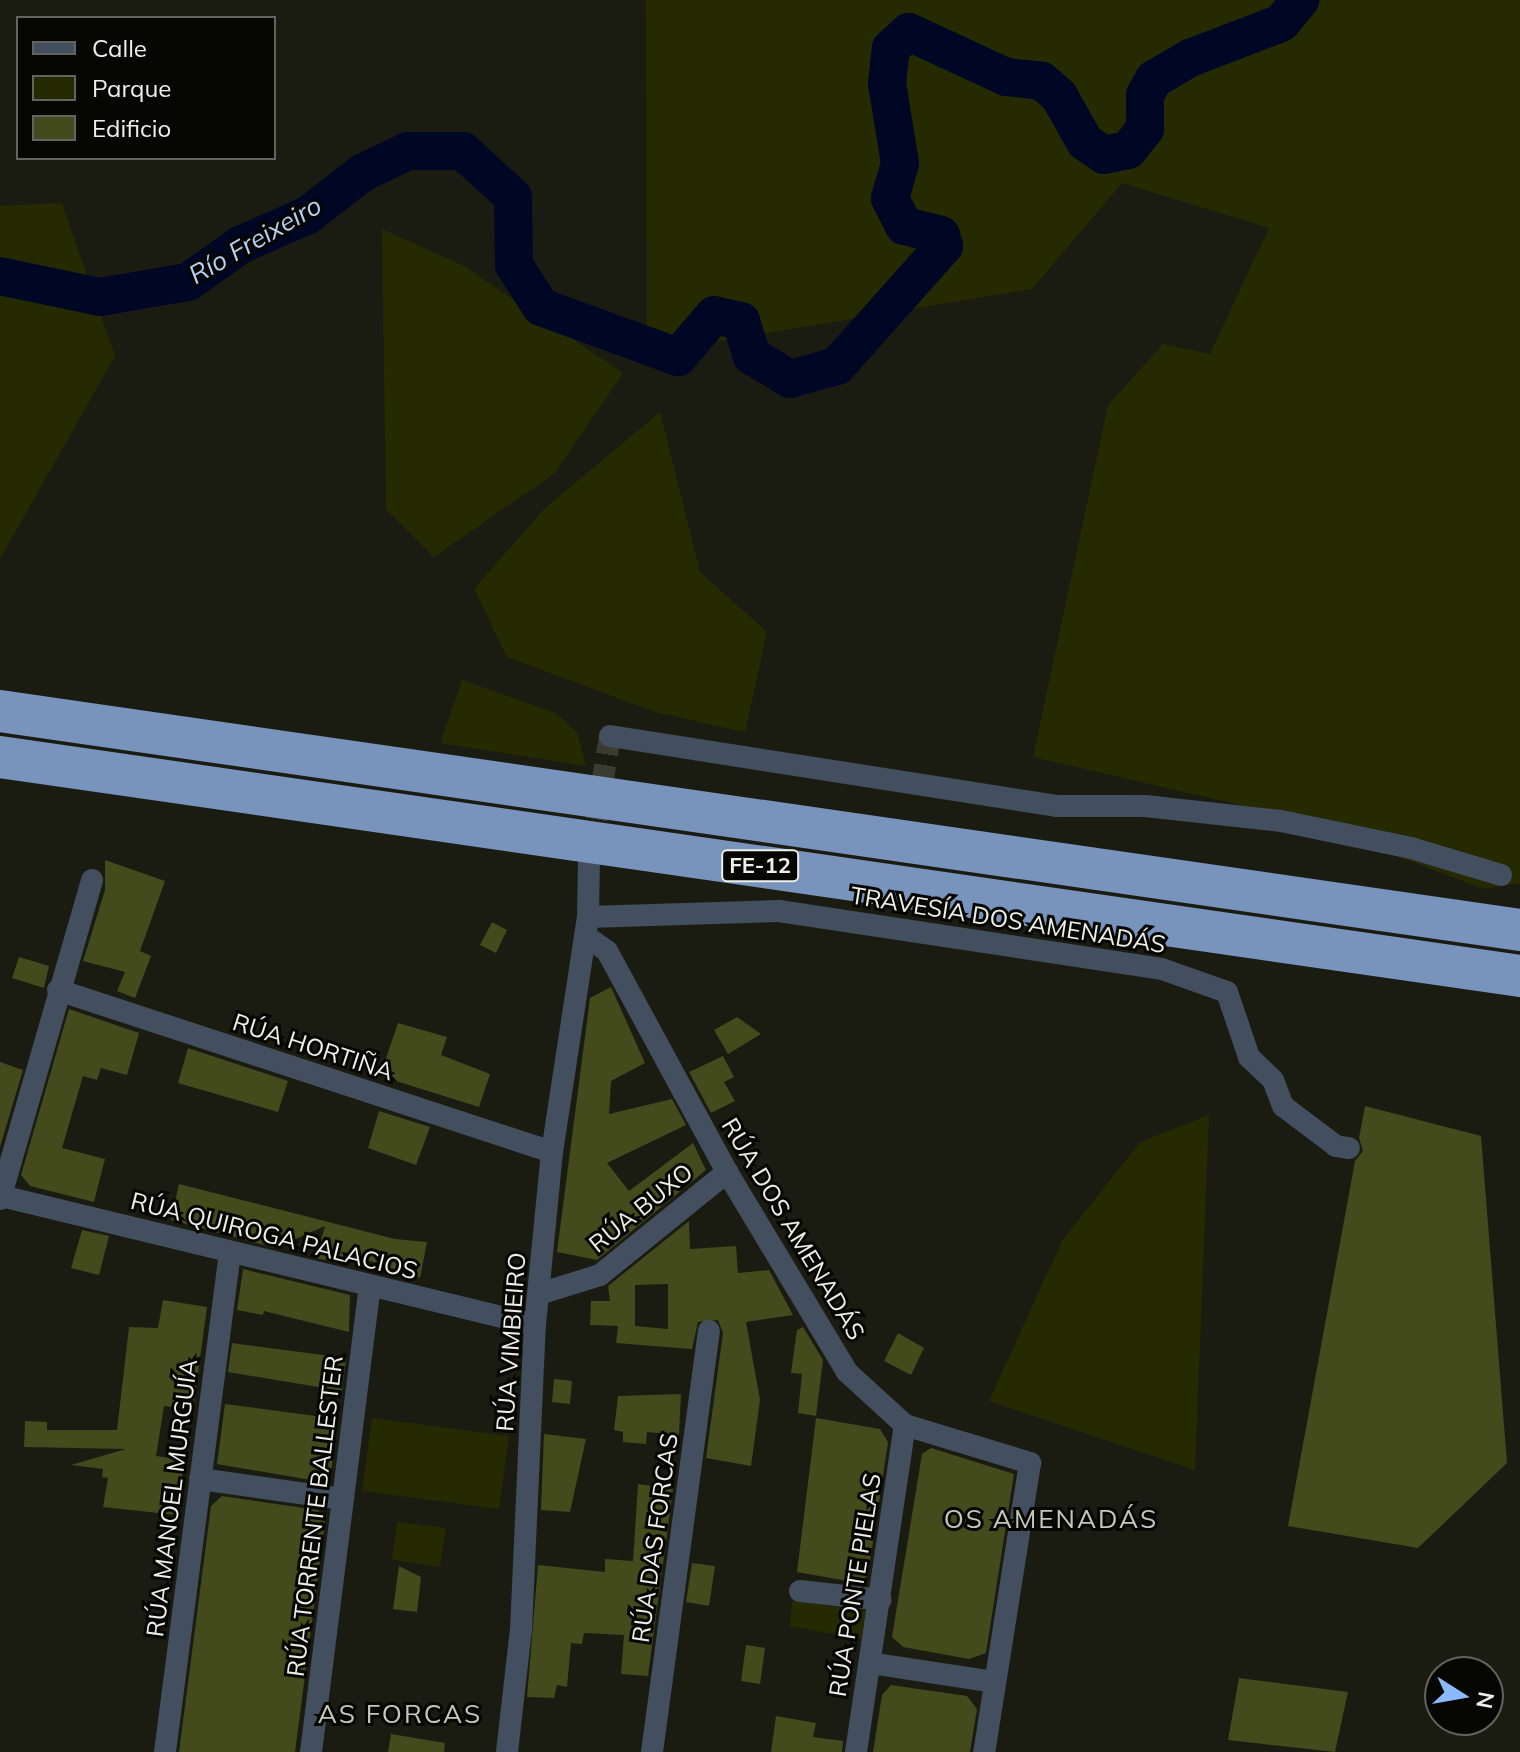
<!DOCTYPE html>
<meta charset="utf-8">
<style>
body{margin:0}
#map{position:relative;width:1520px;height:1752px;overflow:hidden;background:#1a1c12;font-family:Mulish,sans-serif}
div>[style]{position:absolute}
.green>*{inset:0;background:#252a00}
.river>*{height:38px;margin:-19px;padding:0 19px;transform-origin:19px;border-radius:19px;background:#000725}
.building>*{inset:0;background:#434a1c}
.street-tunnel>*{height:22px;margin-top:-11px;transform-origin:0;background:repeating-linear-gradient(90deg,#3a3c32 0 22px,transparent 0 33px)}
.street>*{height:22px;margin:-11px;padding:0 11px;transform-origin:11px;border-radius:11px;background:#434e5e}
.highway>*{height:42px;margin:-21px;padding:0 21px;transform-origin:21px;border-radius:21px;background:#7994bc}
span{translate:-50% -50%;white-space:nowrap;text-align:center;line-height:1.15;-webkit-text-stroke:6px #060603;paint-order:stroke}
.shield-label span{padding:2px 6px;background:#060603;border:2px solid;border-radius:6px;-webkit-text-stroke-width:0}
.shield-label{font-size:22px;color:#eeefe8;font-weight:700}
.street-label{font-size:24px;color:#eeefe8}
.water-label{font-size:26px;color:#b6d0f4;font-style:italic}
.neighbourhood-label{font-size:26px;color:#c4c7b9;letter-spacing:2px}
.legend{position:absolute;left:16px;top:16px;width:260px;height:144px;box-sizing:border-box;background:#060603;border:2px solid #63635f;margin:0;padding:10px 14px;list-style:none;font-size:24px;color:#eeefe8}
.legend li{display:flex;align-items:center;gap:16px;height:40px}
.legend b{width:40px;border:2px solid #63635f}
.north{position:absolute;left:1424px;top:1656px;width:80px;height:80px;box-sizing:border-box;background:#060603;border:2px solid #63635f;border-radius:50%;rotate:101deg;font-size:22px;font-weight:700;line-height:32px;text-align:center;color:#eeefe8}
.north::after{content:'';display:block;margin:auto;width:28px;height:36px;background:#8bb9fc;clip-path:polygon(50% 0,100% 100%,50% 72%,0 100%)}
</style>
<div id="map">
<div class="green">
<i style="clip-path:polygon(646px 0,1520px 0,1520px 883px,1484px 889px,1296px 818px,1033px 757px,1108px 405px,1163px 344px,1210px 354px,1269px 228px,1122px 183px,1032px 289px,647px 353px)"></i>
<i style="clip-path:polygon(62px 203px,115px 356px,0 559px,0 206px)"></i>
<i style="clip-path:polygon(382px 229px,462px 265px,623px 373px,555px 473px,434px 557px,386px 509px)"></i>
<i style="clip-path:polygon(660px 412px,700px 572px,767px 632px,745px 732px,655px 712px,507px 657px,474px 589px,544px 509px)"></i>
<i style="clip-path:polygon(462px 680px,556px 713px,577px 732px,586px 766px,440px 743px)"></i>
<i style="clip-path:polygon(1209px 1115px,1195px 1470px,989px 1401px,1062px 1241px,1140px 1142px)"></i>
<i style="clip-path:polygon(372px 1418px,509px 1436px,499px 1509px,362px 1491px)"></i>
<i style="clip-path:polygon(397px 1522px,446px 1528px,440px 1567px,392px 1560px)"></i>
<i style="clip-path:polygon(792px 1601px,868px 1611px,861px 1639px,790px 1626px)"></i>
</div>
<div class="river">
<i style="left:0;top:276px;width:102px;rotate:11.9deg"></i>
<i style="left:100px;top:297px;width:89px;rotate:-9.7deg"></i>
<i style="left:188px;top:282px;width:64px;rotate:-35.4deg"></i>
<i style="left:240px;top:245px;width:74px;rotate:-23.8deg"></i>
<i style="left:308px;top:215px;width:68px;rotate:-37.9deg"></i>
<i style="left:362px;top:173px;width:51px;rotate:-25.6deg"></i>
<i style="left:408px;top:151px;width:55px"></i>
<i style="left:463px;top:151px;width:68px;rotate:42.6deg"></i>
<i style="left:513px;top:197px;width:68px;rotate:89.2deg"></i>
<i style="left:514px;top:265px;width:50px;rotate:57.3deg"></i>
<i style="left:541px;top:307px;width:146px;rotate:20.1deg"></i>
<i style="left:678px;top:357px;width:55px;rotate:-49.4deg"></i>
<i style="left:714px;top:315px;width:28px;rotate:13deg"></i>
<i style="left:741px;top:321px;width:37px;rotate:73deg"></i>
<i style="left:752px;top:356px;width:44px;rotate:31.2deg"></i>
<i style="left:790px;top:379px;width:49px;rotate:-15.5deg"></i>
<i style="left:837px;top:366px;width:161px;rotate:-48.3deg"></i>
<i style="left:944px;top:246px;width:11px;rotate:-105deg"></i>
<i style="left:941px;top:235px;width:38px;rotate:-166deg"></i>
<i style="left:904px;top:226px;width:31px;rotate:-117deg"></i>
<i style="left:890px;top:198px;width:36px;rotate:-74deg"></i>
<i style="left:900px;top:163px;width:80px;rotate:-99.3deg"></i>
<i style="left:887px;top:84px;width:36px;rotate:-84deg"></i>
<i style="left:891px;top:48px;width:24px;rotate:-42deg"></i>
<i style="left:909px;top:32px;width:107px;rotate:24.9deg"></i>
<i style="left:1006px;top:77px;width:36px;rotate:6deg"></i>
<i style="left:1042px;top:81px;width:23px;rotate:41deg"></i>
<i style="left:1059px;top:96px;width:53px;rotate:60.5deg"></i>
<i style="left:1085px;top:142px;width:23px;rotate:34deg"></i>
<i style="left:1104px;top:155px;width:25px;rotate:-12deg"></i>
<i style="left:1128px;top:150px;width:27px;rotate:-51deg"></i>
<i style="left:1145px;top:129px;width:34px;rotate:-90deg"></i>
<i style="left:1145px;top:95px;width:18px;rotate:-61deg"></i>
<i style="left:1154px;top:79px;width:42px;rotate:-30.3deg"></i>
<i style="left:1190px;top:58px;width:97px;rotate:-21deg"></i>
<i style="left:1281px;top:23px;width:30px;rotate:-50deg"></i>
</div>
<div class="building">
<i style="clip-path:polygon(105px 860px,165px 881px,140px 951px,151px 956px,135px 998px,117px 991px,125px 972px,83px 961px,105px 890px)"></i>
<i style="clip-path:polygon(492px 922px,507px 930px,496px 953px,480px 945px)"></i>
<i style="clip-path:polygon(19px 957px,49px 966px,44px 988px,12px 978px)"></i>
<i style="clip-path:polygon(611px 987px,645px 1063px,611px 1081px,609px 1114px,672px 1099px,686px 1125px,607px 1163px,629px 1191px,693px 1143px,706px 1170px,597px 1260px,557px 1252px,590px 998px)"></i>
<i style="clip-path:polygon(69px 1009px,139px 1033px,127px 1075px,101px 1068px,97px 1080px,83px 1076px,62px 1148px,105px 1159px,94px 1202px,30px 1186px,21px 1175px)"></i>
<i style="clip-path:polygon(737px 1017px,761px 1034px,728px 1054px,714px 1030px)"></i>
<i style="clip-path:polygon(398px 1023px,447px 1037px,441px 1055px,490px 1074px,479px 1107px,380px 1076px)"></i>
<i style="clip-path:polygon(188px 1048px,288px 1081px,278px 1112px,178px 1083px)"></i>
<i style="clip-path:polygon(723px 1056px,734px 1077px,724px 1082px,735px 1101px,711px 1113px,689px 1072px)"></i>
<i style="clip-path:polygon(0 1062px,23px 1070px,0 1147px)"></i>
<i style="clip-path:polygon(1365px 1106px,1481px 1136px,1507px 1463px,1418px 1548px,1288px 1526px,1355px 1161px,1363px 1151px,1359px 1138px)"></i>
<i style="clip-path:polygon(379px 1111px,430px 1127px,416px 1165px,368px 1148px)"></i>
<i style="clip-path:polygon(179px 1184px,395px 1239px,427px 1242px,420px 1278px,344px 1252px,341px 1264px,316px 1258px,325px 1226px,275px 1248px,171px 1220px)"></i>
<i style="clip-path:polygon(evenodd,689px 1221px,690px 1249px,736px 1246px,738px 1273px,769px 1270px,793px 1315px,746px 1322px,760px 1400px,751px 1466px,706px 1458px,723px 1333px,718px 1320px,698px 1322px,692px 1349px,616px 1343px,618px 1326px,590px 1325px,591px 1301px,610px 1301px,608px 1286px,689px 1221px,668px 1284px,668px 1329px,635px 1326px,635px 1285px,668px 1284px)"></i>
<i style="clip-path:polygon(82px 1230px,109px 1236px,99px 1275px,71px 1268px)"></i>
<i style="clip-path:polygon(243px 1269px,350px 1295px,349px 1332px,264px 1311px,263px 1315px,237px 1310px)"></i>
<i style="clip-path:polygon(163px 1300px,207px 1307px,193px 1410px,164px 1406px,156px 1456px,184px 1460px,177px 1515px,103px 1507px,108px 1478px,102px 1477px,103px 1469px,71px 1465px,126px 1449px,24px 1447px,25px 1421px,47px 1422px,47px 1430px,117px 1430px,129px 1327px,158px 1328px)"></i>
<i style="clip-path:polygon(803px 1327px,823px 1360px,816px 1416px,798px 1413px,802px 1374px,791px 1373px,797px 1330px)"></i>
<i style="clip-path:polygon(898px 1333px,924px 1348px,911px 1375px,884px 1361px)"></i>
<i style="clip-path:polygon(232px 1343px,346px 1358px,342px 1391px,228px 1372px)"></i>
<i style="clip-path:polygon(554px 1379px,572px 1381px,570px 1404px,552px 1402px)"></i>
<i style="clip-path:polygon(681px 1394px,679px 1435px,647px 1432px,646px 1444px,623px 1442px,623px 1432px,614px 1430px,618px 1396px)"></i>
<i style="clip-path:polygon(225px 1404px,338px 1419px,331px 1472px,317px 1481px,217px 1464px)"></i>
<i style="clip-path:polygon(816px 1418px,880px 1429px,888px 1442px,868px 1575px,859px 1583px,797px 1572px)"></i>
<i style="clip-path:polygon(544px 1434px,586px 1439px,570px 1512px,541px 1510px)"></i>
<i style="clip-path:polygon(931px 1448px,1014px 1474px,986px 1653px,969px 1659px,903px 1647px,892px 1637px,922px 1454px)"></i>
<i style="clip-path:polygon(638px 1484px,673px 1489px,648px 1676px,621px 1674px,624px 1635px,584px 1633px,582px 1644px,571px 1643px,567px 1687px,557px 1685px,554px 1698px,527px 1697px,538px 1565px,605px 1572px,605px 1559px,633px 1561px)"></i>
<i style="clip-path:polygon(222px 1496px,318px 1510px,325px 1522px,295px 1752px,179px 1752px,211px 1506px)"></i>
<i style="clip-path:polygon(692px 1563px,715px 1566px,709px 1606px,686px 1602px)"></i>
<i style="clip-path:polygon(399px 1566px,421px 1577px,417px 1612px,393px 1609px)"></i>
<i style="clip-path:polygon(746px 1645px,765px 1648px,760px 1684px,741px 1681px)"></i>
<i style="clip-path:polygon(1239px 1678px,1348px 1692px,1335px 1752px,1228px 1740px)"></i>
<i style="clip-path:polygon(891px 1685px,967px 1696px,977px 1709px,970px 1752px,873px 1752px,882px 1695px)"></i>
<i style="clip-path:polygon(776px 1716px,816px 1723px,813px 1737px,843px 1741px,842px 1752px,771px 1752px)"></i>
<i style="clip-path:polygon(391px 1734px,445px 1743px,444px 1752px,388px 1752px)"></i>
</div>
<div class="street-tunnel">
<i style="left:591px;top:852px;width:118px;rotate:-80.7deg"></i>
</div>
<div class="street">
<i style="left:610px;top:736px;width:452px;rotate:8.9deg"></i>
<i style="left:1057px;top:806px;width:88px"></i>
<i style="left:1145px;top:806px;width:137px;rotate:6.3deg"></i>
<i style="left:1281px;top:821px;width:133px;rotate:11.7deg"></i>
<i style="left:1411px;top:848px;width:94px;rotate:16.7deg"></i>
<i style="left:588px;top:917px;width:56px;rotate:-89deg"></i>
<i style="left:587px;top:937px;width:24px;rotate:35deg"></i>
<i style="left:607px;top:951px;width:251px;rotate:61.5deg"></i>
<i style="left:727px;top:1172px;width:233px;rotate:59deg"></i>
<i style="left:847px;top:1372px;width:79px;rotate:42.4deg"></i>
<i style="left:905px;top:1425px;width:131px;rotate:16.9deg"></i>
<i style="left:1030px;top:1463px;width:293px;rotate:99deg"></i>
<i style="left:58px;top:990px;width:520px;rotate:18.16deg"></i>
<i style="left:1px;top:1196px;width:549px;rotate:13.58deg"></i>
<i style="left:0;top:1199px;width:332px;rotate:-73.9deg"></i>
<i style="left:539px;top:1294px;width:64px;rotate:-17.3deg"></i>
<i style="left:600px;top:1275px;width:164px;rotate:-39deg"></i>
<i style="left:200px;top:1479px;width:144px;rotate:8deg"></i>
<i style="left:800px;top:1591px;width:81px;rotate:6.3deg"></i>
<i style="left:870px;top:1663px;width:125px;rotate:8.7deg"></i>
<i style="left:165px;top:1752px;width:504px;rotate:-82.59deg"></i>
<i style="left:311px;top:1752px;width:470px;rotate:-82.8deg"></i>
<i style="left:507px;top:1752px;width:123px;rotate:-83.5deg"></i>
<i style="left:521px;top:1630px;width:305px;rotate:-87.4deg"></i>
<i style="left:535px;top:1325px;width:174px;rotate:-84.4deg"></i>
<i style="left:552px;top:1152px;width:238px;rotate:-81.3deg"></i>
<i style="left:588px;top:917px;width:191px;rotate:-1.8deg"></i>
<i style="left:779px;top:911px;width:387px;rotate:8.6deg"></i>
<i style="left:1162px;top:969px;width:69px;rotate:19.5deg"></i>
<i style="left:1227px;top:992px;width:69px;rotate:71.3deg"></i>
<i style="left:1249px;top:1057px;width:33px;rotate:44deg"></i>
<i style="left:1273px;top:1080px;width:28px;rotate:69deg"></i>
<i style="left:1283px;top:1106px;width:66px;rotate:37deg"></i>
<i style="left:1336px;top:1146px;width:13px;rotate:9deg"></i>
<i style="left:652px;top:1752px;width:425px;rotate:-82.3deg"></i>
<i style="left:856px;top:1752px;width:331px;rotate:-81.5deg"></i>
</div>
<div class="highway">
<i style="left:0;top:711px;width:1536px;rotate:8.2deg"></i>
<i style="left:0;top:757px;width:1536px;rotate:8.2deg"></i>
</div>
<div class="shield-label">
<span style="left:760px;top:866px">FE-12</span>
</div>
<div class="street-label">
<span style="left:1008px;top:920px;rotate:9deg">TRAVESÍA DOS AMENADÁS</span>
<span style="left:313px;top:1047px;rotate:18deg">RÚA HORTIÑA</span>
<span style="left:641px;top:1208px;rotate:-39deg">RÚA BUXO</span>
<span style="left:793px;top:1229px;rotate:59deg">RÚA DOS AMENADÁS</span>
<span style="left:274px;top:1236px;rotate:14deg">RÚA QUIROGA PALACIOS</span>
<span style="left:511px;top:1342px;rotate:-86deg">RÚA VIMBIEIRO</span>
<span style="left:172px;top:1498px;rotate:-83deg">RÚA MANOEL MURGUÍA</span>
<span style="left:315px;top:1516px;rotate:-83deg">RÚA TORRENTE BALLESTER</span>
<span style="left:655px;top:1538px;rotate:-82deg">RÚA DAS FORCAS</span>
<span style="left:855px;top:1585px;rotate:-81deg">RÚA PONTE PIELAS</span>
</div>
<div class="water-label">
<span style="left:255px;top:240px;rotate:-30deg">Río Freixeiro</span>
</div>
<div class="neighbourhood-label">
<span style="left:1051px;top:1519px">OS AMENADÁS</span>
<span style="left:400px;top:1714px">AS FORCAS</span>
</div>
<ul class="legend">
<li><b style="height:10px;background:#434e5e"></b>Calle</li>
<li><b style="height:22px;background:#252a00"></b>Parque</li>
<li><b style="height:22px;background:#434a1c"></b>Edificio</li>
</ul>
<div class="north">N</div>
</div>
